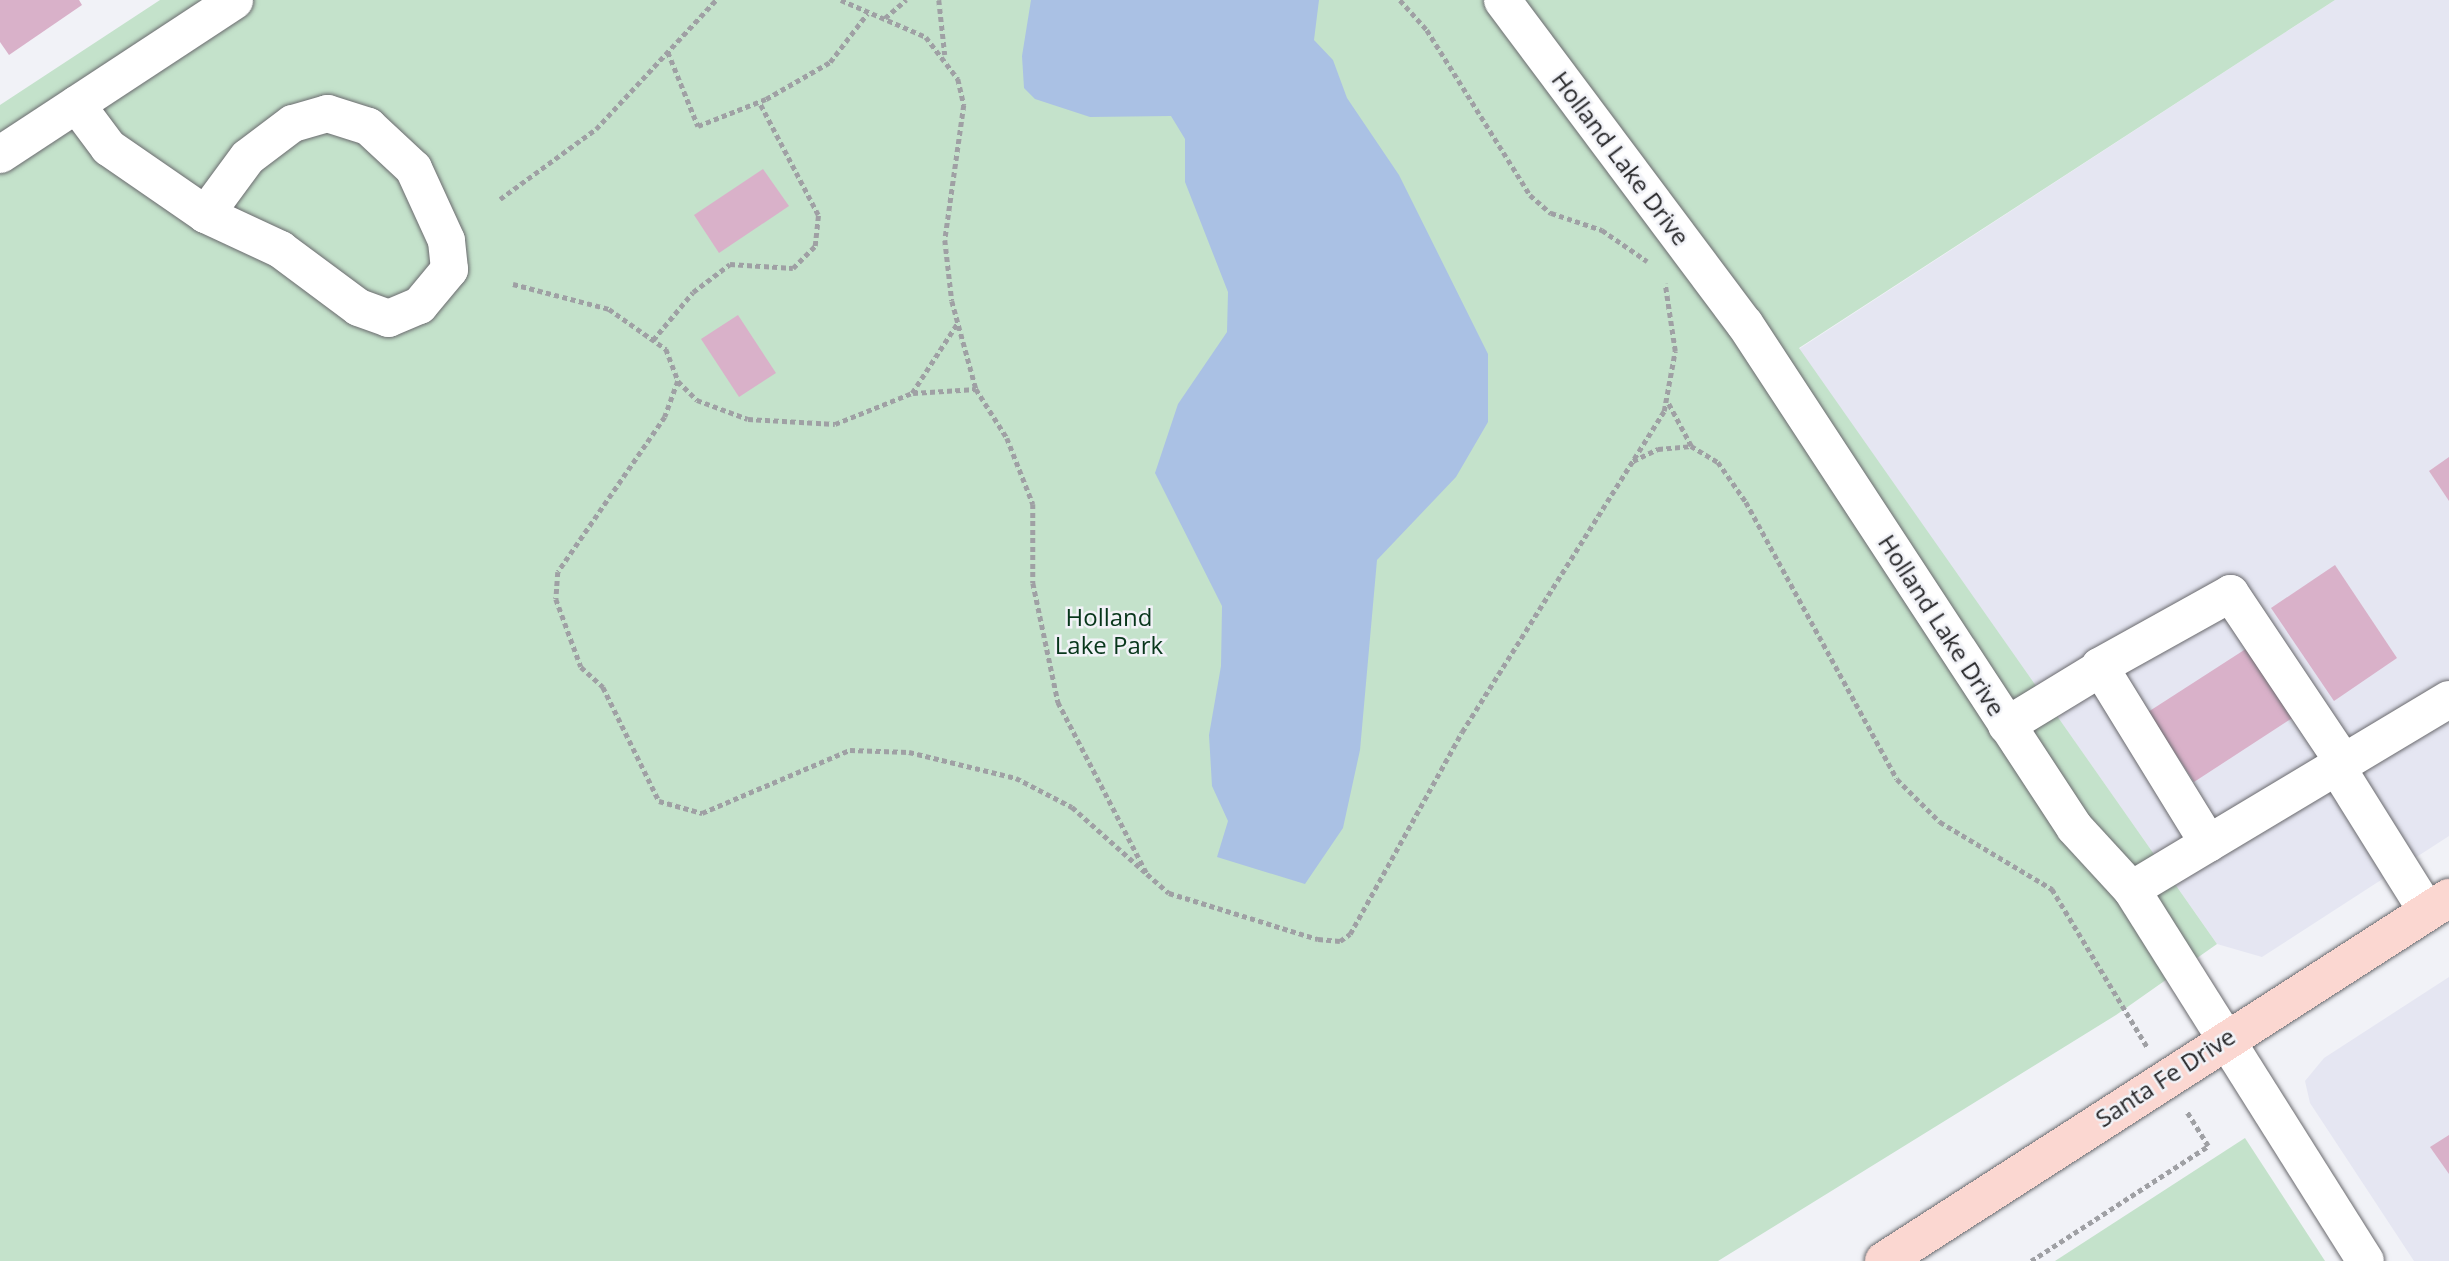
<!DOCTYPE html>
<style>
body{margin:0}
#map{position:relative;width:2449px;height:1261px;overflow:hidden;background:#f1f2f7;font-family:"Open Sans",sans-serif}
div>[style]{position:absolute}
.built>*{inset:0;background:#e5e6f2}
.green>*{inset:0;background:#c4e2cb}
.water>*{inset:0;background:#aac1e4}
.building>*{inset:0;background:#d9b1c9}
.path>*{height:4.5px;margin-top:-2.25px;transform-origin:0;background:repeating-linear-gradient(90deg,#9fa0a4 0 5px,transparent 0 8.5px)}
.roads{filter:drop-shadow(0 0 2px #6a6a6e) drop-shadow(0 0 2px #6a6a6e)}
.minor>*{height:37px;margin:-18.5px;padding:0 18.5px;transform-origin:18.5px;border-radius:18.5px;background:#fff}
.major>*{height:38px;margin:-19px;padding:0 19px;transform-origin:19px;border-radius:19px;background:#fbd7d1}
span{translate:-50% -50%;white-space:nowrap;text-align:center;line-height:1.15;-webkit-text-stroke:5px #f1f2f7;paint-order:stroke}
.street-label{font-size:24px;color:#252527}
.park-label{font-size:24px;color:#08361b}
</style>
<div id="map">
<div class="built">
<i style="clip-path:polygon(2335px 0,2449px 0,2449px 836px,2262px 957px,2217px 944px,1799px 349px)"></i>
<i style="clip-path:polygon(2449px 977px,2449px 1261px,2414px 1261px,2310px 1103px,2305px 1081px,2324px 1058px)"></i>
</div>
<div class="green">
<i style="clip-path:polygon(160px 0,2335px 0,1799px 348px,2217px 944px,2116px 1015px,1718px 1261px,0 1261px,0 105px)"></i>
<i style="clip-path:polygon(2245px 1138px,2325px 1261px,2055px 1261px)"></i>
</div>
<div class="water">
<i style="clip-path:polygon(1031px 0,1319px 0,1314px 40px,1333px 60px,1347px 98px,1399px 175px,1488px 354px,1488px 422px,1456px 477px,1377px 560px,1360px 750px,1343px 828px,1305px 884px,1217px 857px,1228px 821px,1212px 786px,1209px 735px,1221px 666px,1222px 606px,1155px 473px,1178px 404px,1227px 332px,1228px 292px,1185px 182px,1185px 139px,1171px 116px,1090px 117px,1035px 99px,1024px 88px,1022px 56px)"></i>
</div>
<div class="building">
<i style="clip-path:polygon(0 0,79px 0,82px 5px,9px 55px,0 42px)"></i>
<i style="clip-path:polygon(763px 169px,789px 206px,719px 253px,694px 215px)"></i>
<i style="clip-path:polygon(738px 315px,776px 373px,739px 397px,701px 339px)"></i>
<i style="clip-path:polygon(2449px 457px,2449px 501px,2429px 471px)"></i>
<i style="clip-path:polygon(2335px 565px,2397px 658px,2334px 701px,2271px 608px)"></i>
<i style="clip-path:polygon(2255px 643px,2300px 713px,2194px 782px,2148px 712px)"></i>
<i style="clip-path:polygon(2449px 1135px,2449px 1174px,2430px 1147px)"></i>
</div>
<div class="path">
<i style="left:841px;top:0;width:93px;rotate:23.5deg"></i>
<i style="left:926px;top:37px;width:53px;rotate:52.7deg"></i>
<i style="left:958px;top:79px;width:27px;rotate:77deg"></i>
<i style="left:964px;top:105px;width:136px;rotate:98deg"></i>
<i style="left:945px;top:240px;width:61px;rotate:83.5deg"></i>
<i style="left:952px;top:301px;width:91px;rotate:74.7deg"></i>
<i style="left:976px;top:389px;width:58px;rotate:57.7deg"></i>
<i style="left:1007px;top:438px;width:71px;rotate:68.5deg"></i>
<i style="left:1033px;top:504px;width:79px;rotate:90deg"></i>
<i style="left:1033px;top:583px;width:122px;rotate:78.1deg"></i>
<i style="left:1058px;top:702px;width:194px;rotate:62.6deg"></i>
<i style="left:1147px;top:874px;width:29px;rotate:41deg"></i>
<i style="left:1169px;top:893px;width:156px;rotate:17.2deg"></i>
<i style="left:1318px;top:939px;width:22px;rotate:5deg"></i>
<i style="left:1340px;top:941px;width:12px;rotate:-35deg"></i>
<i style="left:1350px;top:934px;width:231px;rotate:-61deg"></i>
<i style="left:1462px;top:732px;width:379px;rotate:-57.8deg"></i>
<i style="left:1664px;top:411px;width:61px;rotate:-79.6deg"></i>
<i style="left:1675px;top:351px;width:68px;rotate:-98.5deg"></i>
<i style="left:939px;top:0;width:55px;rotate:83.8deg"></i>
<i style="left:1400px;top:0;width:40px;rotate:48deg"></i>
<i style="left:1427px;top:30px;width:195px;rotate:58deg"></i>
<i style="left:1530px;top:195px;width:28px;rotate:41deg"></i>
<i style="left:1551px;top:213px;width:54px;rotate:18.4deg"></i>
<i style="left:1602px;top:230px;width:55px;rotate:34.6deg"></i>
<i style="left:885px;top:18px;width:28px;rotate:-41deg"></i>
<i style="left:668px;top:52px;width:80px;rotate:67.9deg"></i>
<i style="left:698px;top:126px;width:73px;rotate:-21.7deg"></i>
<i style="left:766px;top:99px;width:74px;rotate:-30deg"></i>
<i style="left:830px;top:62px;width:61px;rotate:-52.4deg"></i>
<i style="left:500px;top:199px;width:119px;rotate:-36.1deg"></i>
<i style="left:596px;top:129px;width:176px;rotate:-47.1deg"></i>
<i style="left:513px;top:284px;width:99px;rotate:14.6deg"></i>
<i style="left:609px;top:309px;width:70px;rotate:35.1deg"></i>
<i style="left:666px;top:349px;width:34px;rotate:69deg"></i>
<i style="left:678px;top:381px;width:27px;rotate:45deg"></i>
<i style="left:697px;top:400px;width:54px;rotate:20.4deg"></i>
<i style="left:748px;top:419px;width:87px;rotate:3.3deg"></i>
<i style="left:835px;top:424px;width:83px;rotate:-21.9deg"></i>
<i style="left:912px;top:393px;width:82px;rotate:-56.9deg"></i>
<i style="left:653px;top:340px;width:62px;rotate:-50.2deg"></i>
<i style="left:693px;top:292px;width:46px;rotate:-37.1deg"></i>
<i style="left:730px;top:264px;width:63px;rotate:3.6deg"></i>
<i style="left:793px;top:268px;width:31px;rotate:-45deg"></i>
<i style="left:815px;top:246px;width:31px;rotate:-84deg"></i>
<i style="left:818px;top:215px;width:127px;rotate:-117.6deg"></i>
<i style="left:678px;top:381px;width:38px;rotate:110deg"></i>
<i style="left:665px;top:417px;width:188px;rotate:124.6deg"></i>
<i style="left:558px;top:572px;width:27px;rotate:94deg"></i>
<i style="left:556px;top:599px;width:72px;rotate:69.8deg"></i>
<i style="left:581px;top:667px;width:30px;rotate:42deg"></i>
<i style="left:603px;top:687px;width:127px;rotate:63.8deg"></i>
<i style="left:659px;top:801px;width:45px;rotate:15.6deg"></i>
<i style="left:702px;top:813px;width:161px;rotate:-23.1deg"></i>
<i style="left:850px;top:750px;width:59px;rotate:1.9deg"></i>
<i style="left:909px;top:752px;width:110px;rotate:13.7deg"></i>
<i style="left:1016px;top:778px;width:63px;rotate:27.4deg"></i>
<i style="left:1072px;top:807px;width:98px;rotate:41.7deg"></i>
<i style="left:913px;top:393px;width:63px;rotate:-3.6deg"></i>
<i style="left:1691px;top:446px;width:31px;rotate:31deg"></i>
<i style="left:1718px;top:462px;width:49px;rotate:55deg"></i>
<i style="left:1746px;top:502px;width:315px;rotate:61.4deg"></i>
<i style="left:1897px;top:779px;width:61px;rotate:45deg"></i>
<i style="left:1940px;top:822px;width:131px;rotate:30.9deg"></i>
<i style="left:2052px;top:889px;width:186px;rotate:58.9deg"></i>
<i style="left:1633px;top:461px;width:28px;rotate:-26deg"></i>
<i style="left:1658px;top:449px;width:33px;rotate:-5deg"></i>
<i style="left:1691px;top:446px;width:51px;rotate:-118.1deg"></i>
<i style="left:2031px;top:1261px;width:211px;rotate:-33deg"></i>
<i style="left:2208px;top:1146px;width:40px;rotate:-122deg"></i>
</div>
<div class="roads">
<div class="minor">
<i style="left:1502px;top:0;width:404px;rotate:53.2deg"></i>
<i style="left:1744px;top:323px;width:602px;rotate:56.78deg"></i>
<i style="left:2074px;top:827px;width:84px;rotate:47.4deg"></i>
<i style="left:2131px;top:889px;width:439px;rotate:57.8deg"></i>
<i style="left:76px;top:104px;width:54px;rotate:53.3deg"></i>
<i style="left:108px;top:147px;width:118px;rotate:34.6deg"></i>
<i style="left:205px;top:214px;width:83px;rotate:25deg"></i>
<i style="left:280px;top:249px;width:97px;rotate:36.6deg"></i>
<i style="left:358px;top:307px;width:32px;rotate:20deg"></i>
<i style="left:388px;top:318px;width:34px;rotate:-23deg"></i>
<i style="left:419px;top:305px;width:47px;rotate:-50.2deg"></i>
<i style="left:449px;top:269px;width:29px;rotate:-96deg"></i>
<i style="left:446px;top:240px;width:79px;rotate:-114.6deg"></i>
<i style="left:413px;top:168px;width:62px;rotate:-137deg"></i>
<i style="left:368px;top:126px;width:43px;rotate:-162.4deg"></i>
<i style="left:327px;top:113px;width:36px;rotate:164deg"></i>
<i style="left:292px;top:123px;width:56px;rotate:142.9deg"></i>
<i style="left:247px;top:157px;width:71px;rotate:126.4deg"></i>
<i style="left:0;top:154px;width:280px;rotate:-33.3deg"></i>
<i style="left:2006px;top:725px;width:108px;rotate:-31.3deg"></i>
<i style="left:2336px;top:766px;width:170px;rotate:58deg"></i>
<i style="left:2208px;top:843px;width:208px;rotate:-121.6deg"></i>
<i style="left:2099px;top:666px;width:150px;rotate:-29.1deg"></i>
<i style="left:2230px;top:593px;width:203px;rotate:56.2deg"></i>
<i style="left:2131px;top:889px;width:370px;rotate:-30.9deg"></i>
</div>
<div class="major">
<i style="left:1884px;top:1261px;width:672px;rotate:-32.72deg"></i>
</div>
</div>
<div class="street-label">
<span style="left:1621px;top:158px;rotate:53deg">Holland Lake Drive</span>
<span style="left:1942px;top:625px;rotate:57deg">Holland Lake Drive</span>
<span style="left:2165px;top:1077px;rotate:-33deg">Santa Fe Drive</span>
</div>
<div class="park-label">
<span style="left:1109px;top:631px">Holland<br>Lake Park</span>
</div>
</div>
